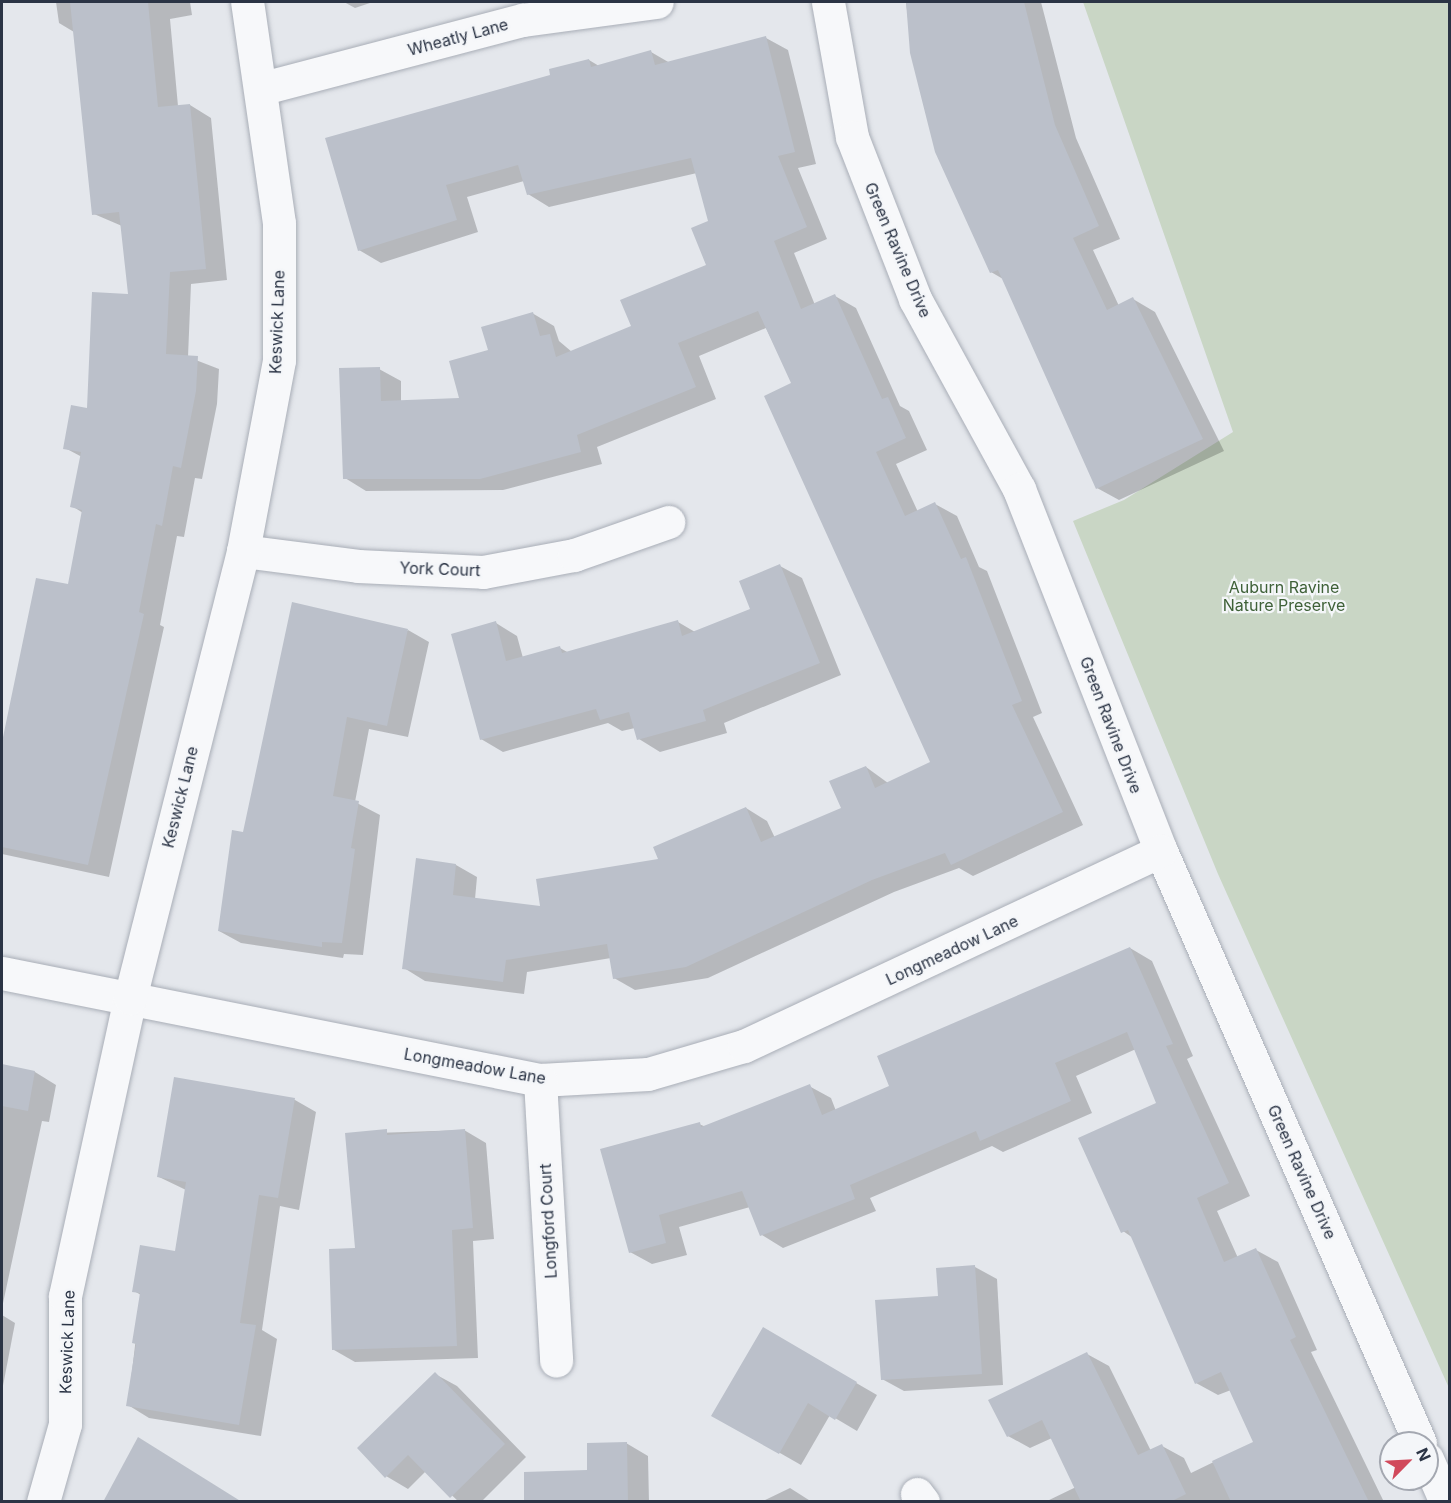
<!DOCTYPE html>
<style>
body{margin:0}
#map{position:relative;width:1451px;height:1503px;overflow:hidden;background:#e4e7ec;font-family:Inter,sans-serif}
div>[style]{position:absolute}
.green>*{inset:0;background:#c9d6c5}
.shadow>*{inset:0;background:#0003}
.building>*{inset:0;background:#bbc0ca}
.roads{filter:drop-shadow(0 0 2px #a9aeb7) drop-shadow(0 0 2px #a9aeb7)}
.minor>*{height:33px;margin:-16.5px;padding:0 16.5px;transform-origin:16.5px;border-radius:16.5px;background:#f7f8fa}
span{translate:-50% -50%;white-space:nowrap;text-align:center;line-height:1.15;-webkit-text-stroke:4.5px #f4f6f9;paint-order:stroke}
.street-label{font-size:16px;color:#2b3445}
.park-label{font-size:16px;color:#3f6138}
.frame{position:absolute;inset:0;border:3px solid #2b3445;pointer-events:none}
.north{position:absolute;left:1379px;top:1431px;width:60px;height:60px;box-sizing:border-box;background:#f4f6f9;border:2px solid #a4a8b1;border-radius:50%;rotate:66deg;font-size:16px;font-weight:700;line-height:24px;text-align:center;color:#2b3445}
.north::after{content:'';display:block;margin:auto;width:21px;height:27px;background:#d1495b;clip-path:polygon(50% 0,100% 100%,50% 72%,0 100%)}
</style>
<div id="map">
<div class="green">
<i style="clip-path:polygon(1083px 2px,1449px 2px,1449px 1388px,1218px 874px,1073px 521px,1124px 500px,1233px 432px)"></i>
</div>
<div class="shadow">
<i style="clip-path:polygon(56px 2px,190px 2px,192px 15px,170px 19px,178px 106px,190px 105px,211px 118px,227px 280px,191px 284px,188px 357px,219px 369px,217px 404px,202px 479px,195px 478px,184px 537px,177px 536px,160px 625px,164px 627px,109px 877px,2px 854px,2px 744px,69px 586px,83px 513px,72px 506px,82px 457px,65px 448px,88px 410px,130px 295px,122px 226px,94px 214px,74px 32px,59px 23px)"></i>
<i style="clip-path:polygon(344px 2px,373px 2px,355px 8px)"></i>
<i style="clip-path:polygon(906px 2px,1041px 2px,1076px 138px,1120px 239px,1093px 250px,1119px 306px,1133px 299px,1155px 312px,1224px 451px,1119px 500px,1097px 488px,1003px 279px,991px 272px,912px 52px)"></i>
<i style="clip-path:polygon(766px 38px,788px 50px,816px 164px,798px 168px,827px 239px,794px 253px,815px 305px,835px 296px,856px 308px,900px 406px,909px 411px,927px 450px,896px 464px,918px 512px,935px 504px,957px 516px,979px 567px,987px 571px,1042px 713px,1033px 717px,1083px 825px,973px 876px,959px 868px,894px 892px,708px 978px,635px 990px,614px 978px,611px 958px,527px 972px,524px 994px,425px 981px,404px 968px,417px 860px,456px 865px,477px 877px,475px 899px,542px 908px,661px 860px,746px 808px,767px 821px,775px 838px,843px 809px,866px 767px,888px 783px,932px 763px,793px 384px,766px 328px,699px 356px,716px 399px,597px 447px,602px 464px,503px 490px,366px 491px,345px 478px,379px 369px,401px 381px,401px 402px,461px 400px,490px 351px,532px 313px,554px 326px,559px 341px,572px 352px,632px 327px,708px 266px,709px 222px,697px 173px,549px 207px,528px 194px,524px 181px,467px 197px,478px 232px,381px 263px,359px 250px,552px 76px,589px 60px,599px 66px,651px 52px,670px 63px)"></i>
<i style="clip-path:polygon(780px 566px,802px 578px,841px 675px,724px 723px,727px 733px,660px 752px,639px 739px,635px 728px,622px 731px,608px 723px,503px 752px,481px 739px,496px 623px,517px 636px,523px 658px,560px 648px,569px 653px,678px 622px,695px 632px,752px 609px)"></i>
<i style="clip-path:polygon(408px 630px,429px 642px,408px 737px,369px 729px,355px 802px,380px 815px,363px 955px,344px 954px,343px 958px,241px 943px,219px 931px,244px 833px)"></i>
<i style="clip-path:polygon(1130px 948px,1152px 961px,1193px 1056px,1187px 1059px,1250px 1196px,1217px 1211px,1238px 1258px,1256px 1250px,1278px 1262px,1317px 1350px,1311px 1352px,1384px 1502px,1045px 1502px,1076px 1487px,1052px 1438px,1030px 1448px,1008px 1436px,1087px 1354px,1109px 1366px,1151px 1451px,1162px 1446px,1184px 1458px,1191px 1473px,1255px 1442px,1231px 1390px,1218px 1395px,1196px 1383px,1133px 1238px,1123px 1231px,1158px 1103px,1136px 1049px,1076px 1076px,1092px 1113px,1003px 1152px,992px 1146px,870px 1198px,876px 1211px,783px 1248px,762px 1235px,750px 1207px,679px 1227px,687px 1255px,652px 1264px,630px 1252px,699px 1124px,706px 1127px,809px 1086px,831px 1098px,836px 1111px,891px 1087px)"></i>
<i style="clip-path:polygon(2px 1065px,35px 1072px,56px 1085px,49px 1122px,42px 1121px,2px 1308px)"></i>
<i style="clip-path:polygon(175px 1079px,295px 1100px,316px 1112px,299px 1210px,280px 1206px,262px 1330px,277px 1339px,261px 1436px,149px 1418px,128px 1405px,141px 1295px,134px 1291px,177px 1253px,186px 1190px,159px 1177px)"></i>
<i style="clip-path:polygon(464px 1130px,486px 1143px,494px 1239px,473px 1241px,478px 1358px,355px 1362px,334px 1350px,357px 1249px,346px 1134px)"></i>
<i style="clip-path:polygon(975px 1267px,997px 1279px,1003px 1385px,904px 1391px,882px 1379px,940px 1297px)"></i>
<i style="clip-path:polygon(2px 1315px,15px 1323px,2px 1391px)"></i>
<i style="clip-path:polygon(763px 1329px,877px 1395px,857px 1431px,830px 1415px,801px 1465px,713px 1415px)"></i>
<i style="clip-path:polygon(435px 1374px,457px 1386px,526px 1457px,481px 1502px,459px 1502px,426px 1471px,408px 1489px,386px 1476px)"></i>
<i style="clip-path:polygon(626px 1443px,648px 1456px,649px 1502px,526px 1502px,589px 1472px)"></i>
<i style="clip-path:polygon(790px 1488px,812px 1502px,761px 1502px)"></i>
</div>
<div class="building">
<i style="clip-path:polygon(70px 2px,148px 2px,158px 107px,190px 104px,206px 269px,170px 272px,166px 354px,198px 356px,196px 391px,181px 468px,173px 466px,162px 526px,156px 524px,139px 612px,144px 614px,88px 865px,2px 847px,2px 742px,36px 578px,68px 584px,82px 510px,70px 507px,81px 452px,63px 449px,71px 405px,87px 408px,92px 292px,128px 294px,119px 212px,92px 215px)"></i>
<i style="clip-path:polygon(906px 2px,1024px 2px,1055px 125px,1099px 226px,1073px 238px,1107px 310px,1133px 297px,1203px 439px,1096px 489px,998px 270px,990px 273px,935px 152px,910px 53px)"></i>
<i style="clip-path:polygon(766px 36px,795px 152px,778px 156px,807px 227px,774px 241px,801px 309px,835px 294px,882px 399px,888px 397px,906px 438px,876px 452px,905px 516px,935px 502px,961px 559px,966px 557px,1022px 701px,1012px 705px,1063px 812px,951px 865px,945px 853px,872px 880px,686px 967px,613px 979px,607px 944px,506px 960px,503px 982px,402px 969px,416px 858px,456px 864px,453px 895px,540px 906px,536px 879px,658px 859px,653px 847px,746px 807px,761px 842px,841px 808px,829px 781px,866px 766px,875px 788px,930px 762px,764px 396px,791px 383px,758px 311px,678px 343px,696px 387px,577px 435px,581px 452px,480px 479px,343px 479px,339px 368px,380px 367px,381px 401px,459px 398px,449px 361px,488px 350px,481px 327px,533px 312px,540px 336px,550px 334px,556px 357px,631px 326px,620px 300px,706px 265px,691px 228px,708px 221px,691px 158px,527px 195px,518px 165px,446px 185px,457px 220px,358px 251px,325px 138px,550px 75px,549px 69px,589px 59px,591px 67px,651px 50px,655px 65px)"></i>
<i style="clip-path:polygon(780px 564px,820px 663px,703px 710px,706px 721px,637px 740px,629px 712px,600px 720px,596px 709px,480px 740px,451px 634px,496px 621px,506px 661px,560px 646px,562px 653px,678px 620px,682px 636px,750px 609px,739px 581px)"></i>
<i style="clip-path:polygon(292px 602px,408px 629px,387px 726px,347px 717px,333px 796px,359px 801px,351px 848px,355px 849px,342px 943px,322px 942px,322px 947px,218px 931px,232px 830px,243px 832px)"></i>
<i style="clip-path:polygon(1130px 947px,1173px 1044px,1166px 1046px,1229px 1183px,1197px 1198px,1224px 1262px,1256px 1248px,1296px 1337px,1290px 1340px,1369px 1502px,1231px 1502px,1212px 1461px,1253px 1442px,1221px 1372px,1195px 1384px,1128px 1230px,1121px 1233px,1078px 1138px,1156px 1103px,1127px 1032px,1055px 1063px,1071px 1101px,980px 1141px,976px 1131px,850px 1185px,855px 1199px,760px 1236px,742px 1191px,659px 1215px,666px 1243px,629px 1253px,600px 1149px,700px 1122px,701px 1127px,810px 1084px,822px 1115px,889px 1086px,877px 1056px)"></i>
<i style="clip-path:polygon(2px 1064px,35px 1071px,28px 1111px,2px 1106px)"></i>
<i style="clip-path:polygon(174px 1077px,295px 1098px,278px 1198px,259px 1195px,240px 1323px,256px 1325px,239px 1425px,126px 1406px,136px 1344px,132px 1343px,140px 1293px,132px 1292px,140px 1245px,175px 1251px,186px 1182px,157px 1177px)"></i>
<i style="clip-path:polygon(387px 1129px,387px 1135px,465px 1129px,473px 1228px,452px 1230px,457px 1346px,332px 1350px,329px 1249px,355px 1248px,345px 1133px)"></i>
<i style="clip-path:polygon(975px 1265px,982px 1374px,881px 1380px,875px 1300px,938px 1296px,936px 1268px)"></i>
<i style="clip-path:polygon(763px 1327px,857px 1382px,835px 1420px,808px 1403px,779px 1454px,711px 1416px)"></i>
<i style="clip-path:polygon(1087px 1352px,1138px 1455px,1162px 1444px,1186px 1494px,1170px 1502px,1081px 1502px,1042px 1420px,1007px 1437px,988px 1400px)"></i>
<i style="clip-path:polygon(435px 1372px,505px 1444px,450px 1498px,408px 1455px,385px 1478px,357px 1448px)"></i>
<i style="clip-path:polygon(138px 1437px,242px 1502px,103px 1502px)"></i>
<i style="clip-path:polygon(627px 1442px,628px 1502px,524px 1502px,524px 1472px,587px 1470px,587px 1443px)"></i>
</div>
<div class="roads">
<div class="minor">
<i style="left:828px;top:2px;width:137px;rotate:79.9deg"></i>
<i style="left:852px;top:137px;width:174px;rotate:68.7deg"></i>
<i style="left:915px;top:299px;width:217px;rotate:61.3deg"></i>
<i style="left:1019px;top:489px;width:389px;rotate:68.6deg"></i>
<i style="left:1161px;top:851px;width:646px;rotate:66.37deg"></i>
<i style="left:263px;top:88px;width:269px;rotate:-14.7deg"></i>
<i style="left:523px;top:20px;width:135px;rotate:-7.7deg"></i>
<i style="left:243px;top:551px;width:116px;rotate:7.4deg"></i>
<i style="left:358px;top:566px;width:125px;rotate:2.7deg"></i>
<i style="left:483px;top:572px;width:93px;rotate:-10.6deg"></i>
<i style="left:574px;top:555px;width:100px;rotate:-19.3deg"></i>
<i style="left:2px;top:973px;width:549px;rotate:11.25deg"></i>
<i style="left:540px;top:1080px;width:108px;rotate:-3.2deg"></i>
<i style="left:648px;top:1074px;width:100px;rotate:-16.3deg"></i>
<i style="left:744px;top:1046px;width:460px;rotate:-25.1deg"></i>
<i style="left:540px;top:1080px;width:281px;rotate:86.7deg"></i>
<i style="left:1427px;top:1459px;width:47px;rotate:66.2deg"></i>
<i style="left:917px;top:1494px;width:10px;rotate:53deg"></i>
<i style="left:43px;top:1502px;width:81px;rotate:-74.2deg"></i>
<i style="left:65px;top:1424px;width:128px;rotate:-90deg"></i>
<i style="left:65px;top:1296px;width:305px;rotate:-77.7deg"></i>
<i style="left:130px;top:998px;width:461px;rotate:-75.8deg"></i>
<i style="left:243px;top:551px;width:194px;rotate:-79.3deg"></i>
<i style="left:279px;top:360px;width:137px;rotate:-90deg"></i>
<i style="left:279px;top:223px;width:223px;rotate:-98.2deg"></i>
</div>
</div>
<div class="street-label">
<span style="left:458px;top:37px;rotate:-15deg">Wheatly Lane</span>
<span style="left:898px;top:250px;rotate:67deg">Green Ravine Drive</span>
<span style="left:277px;top:322px;rotate:-88deg">Keswick Lane</span>
<span style="left:440px;top:569px;rotate:2deg">York Court</span>
<span style="left:1111px;top:725px;rotate:69deg">Green Ravine Drive</span>
<span style="left:180px;top:797px;rotate:-76deg">Keswick Lane</span>
<span style="left:952px;top:950px;rotate:-25deg">Longmeadow Lane</span>
<span style="left:475px;top:1066px;rotate:10deg">Longmeadow Lane</span>
<span style="left:1302px;top:1172px;rotate:66deg">Green Ravine Drive</span>
<span style="left:548px;top:1221px;rotate:-93deg">Longford Court</span>
<span style="left:67px;top:1342px;rotate:-88deg">Keswick Lane</span>
</div>
<div class="park-label">
<span style="left:1284px;top:596px">Auburn Ravine<br>Nature Preserve</span>
</div>
<div class="frame"></div>
<div class="north">N</div>
</div>
